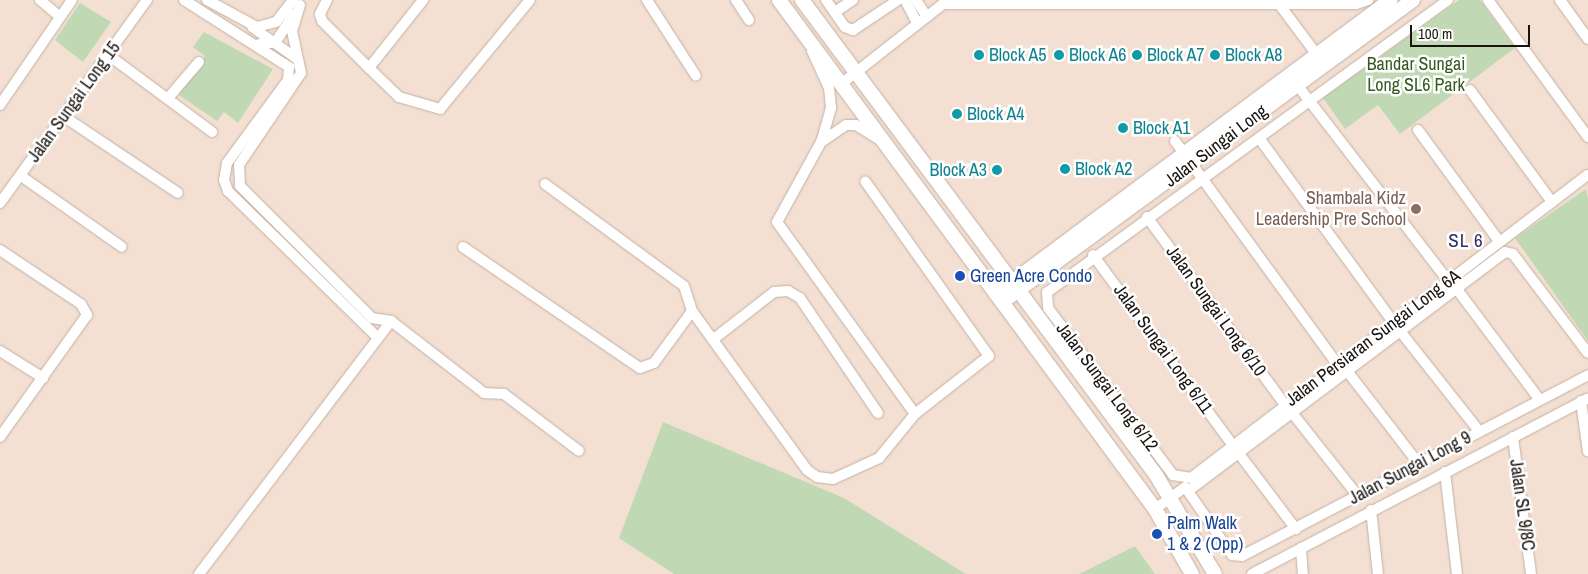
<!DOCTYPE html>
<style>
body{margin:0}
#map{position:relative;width:1588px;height:574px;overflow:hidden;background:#f3e0d2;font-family:"Archivo Narrow",sans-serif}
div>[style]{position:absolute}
.green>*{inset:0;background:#c0d9b4}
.roads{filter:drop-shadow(0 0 1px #c3b1a4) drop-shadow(0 0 1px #c3b1a4)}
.street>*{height:10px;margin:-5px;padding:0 5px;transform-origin:5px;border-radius:5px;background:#fff}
.secondary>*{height:14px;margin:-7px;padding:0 7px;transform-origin:7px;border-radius:7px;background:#fff}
.dots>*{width:14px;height:14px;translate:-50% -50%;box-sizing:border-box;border:2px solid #fff;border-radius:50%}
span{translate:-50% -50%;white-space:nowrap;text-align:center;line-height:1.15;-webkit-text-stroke:5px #fff;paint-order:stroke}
.culture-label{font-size:18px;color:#0d838f}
.left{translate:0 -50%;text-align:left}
.right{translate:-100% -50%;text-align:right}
.park-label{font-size:18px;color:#34591f}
.street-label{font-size:18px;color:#1a140f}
.education-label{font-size:18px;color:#785e54}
.transit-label{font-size:18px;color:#164399}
.neighbourhood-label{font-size:19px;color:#302f6a;letter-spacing:1px}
.scale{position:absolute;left:1410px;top:25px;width:120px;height:22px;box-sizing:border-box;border:2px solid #1a140f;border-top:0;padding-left:6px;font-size:15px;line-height:18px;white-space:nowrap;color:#1a140f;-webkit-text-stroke:4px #fff;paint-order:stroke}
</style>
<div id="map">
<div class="green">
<i style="clip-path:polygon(1459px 0,1480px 0,1515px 48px,1400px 134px,1378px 105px,1345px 129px,1323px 98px)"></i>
<i style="clip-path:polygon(80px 3px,111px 22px,83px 62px,55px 40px)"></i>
<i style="clip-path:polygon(204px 32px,273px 69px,238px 123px,224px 112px,217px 121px,179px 95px,205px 56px,193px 47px)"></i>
<i style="clip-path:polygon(1586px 189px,1588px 198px,1588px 341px,1515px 238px)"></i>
<i style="clip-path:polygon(663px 422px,844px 498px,966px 574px,674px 574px,619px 538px)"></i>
<i style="clip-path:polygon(1135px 546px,1155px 574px,1079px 574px)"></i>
</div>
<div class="roads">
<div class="street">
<i style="left:40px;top:0;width:26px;rotate:40deg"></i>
<i style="left:184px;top:0;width:125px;rotate:32.5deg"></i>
<i style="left:289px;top:67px;width:13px;rotate:94deg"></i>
<i style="left:288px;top:80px;width:103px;rotate:126.3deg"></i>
<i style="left:227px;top:163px;width:17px;rotate:100deg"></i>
<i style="left:224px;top:180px;width:12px;rotate:70deg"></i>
<i style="left:228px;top:191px;width:209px;rotate:44.4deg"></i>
<i style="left:207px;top:0;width:57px;rotate:28.4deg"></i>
<i style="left:257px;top:27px;width:20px;rotate:-15deg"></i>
<i style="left:276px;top:22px;width:28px;rotate:-52deg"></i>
<i style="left:327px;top:0;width:16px;rotate:117deg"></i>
<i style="left:320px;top:14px;width:7px;rotate:74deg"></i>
<i style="left:322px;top:21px;width:66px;rotate:45deg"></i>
<i style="left:369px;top:68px;width:42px;rotate:44deg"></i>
<i style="left:399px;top:97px;width:43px;rotate:16.3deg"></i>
<i style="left:440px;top:109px;width:141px;rotate:-50.5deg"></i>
<i style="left:647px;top:0;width:90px;rotate:57.2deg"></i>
<i style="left:736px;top:0;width:24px;rotate:57deg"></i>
<i style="left:826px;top:0;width:33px;rotate:55deg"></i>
<i style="left:845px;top:27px;width:9px;rotate:21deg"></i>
<i style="left:853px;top:30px;width:54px;rotate:-33.7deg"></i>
<i style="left:905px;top:0;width:27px;rotate:62deg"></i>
<i style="left:916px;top:0;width:20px;rotate:57deg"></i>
<i style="left:1448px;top:0;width:496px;rotate:143.9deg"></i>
<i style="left:1047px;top:292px;width:16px;rotate:86deg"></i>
<i style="left:1048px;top:308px;width:209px;rotate:53.2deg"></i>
<i style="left:1173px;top:475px;width:18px;rotate:9deg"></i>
<i style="left:1191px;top:478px;width:499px;rotate:-37.4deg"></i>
<i style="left:1488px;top:0;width:170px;rotate:53.9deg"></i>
<i style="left:1560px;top:0;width:48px;rotate:54.3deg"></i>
<i style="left:1279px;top:4px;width:64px;rotate:53.3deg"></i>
<i style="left:300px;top:5px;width:27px;rotate:107deg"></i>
<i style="left:292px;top:31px;width:43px;rotate:77.9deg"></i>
<i style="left:301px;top:73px;width:111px;rotate:124deg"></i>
<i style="left:239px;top:165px;width:21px;rotate:87deg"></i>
<i style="left:240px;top:186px;width:187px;rotate:45deg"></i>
<i style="left:372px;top:318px;width:19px;rotate:9deg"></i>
<i style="left:391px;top:321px;width:118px;rotate:37.7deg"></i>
<i style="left:484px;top:393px;width:20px;rotate:3deg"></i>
<i style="left:504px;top:394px;width:94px;rotate:37.2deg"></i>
<i style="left:835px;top:12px;width:22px;rotate:-34deg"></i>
<i style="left:252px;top:27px;width:54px;rotate:35.2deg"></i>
<i style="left:259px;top:44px;width:16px;rotate:-4deg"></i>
<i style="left:275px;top:43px;width:35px;rotate:-57deg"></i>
<i style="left:812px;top:51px;width:41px;rotate:65.3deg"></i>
<i style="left:829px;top:88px;width:20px;rotate:84deg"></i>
<i style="left:831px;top:108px;width:35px;rotate:106deg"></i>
<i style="left:821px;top:142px;width:91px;rotate:118.8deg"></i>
<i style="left:777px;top:222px;width:236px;rotate:54.3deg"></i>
<i style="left:107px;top:54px;width:131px;rotate:36.6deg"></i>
<i style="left:369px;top:68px;width:87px;rotate:-51.5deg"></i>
<i style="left:841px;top:84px;width:130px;rotate:-38.1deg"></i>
<i style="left:943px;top:4px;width:413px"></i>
<i style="left:1356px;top:4px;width:13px;rotate:-18deg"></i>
<i style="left:1298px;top:86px;width:246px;rotate:52.4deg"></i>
<i style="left:1470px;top:90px;width:139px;rotate:53.8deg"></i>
<i style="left:169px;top:97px;width:46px;rotate:-49.4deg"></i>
<i style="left:0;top:105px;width:127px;rotate:-55.6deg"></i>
<i style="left:63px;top:116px;width:138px;rotate:33.8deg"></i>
<i style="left:1418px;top:130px;width:137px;rotate:53.9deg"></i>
<i style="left:1259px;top:138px;width:228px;rotate:53.9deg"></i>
<i style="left:1175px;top:141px;width:276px;rotate:54deg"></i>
<i style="left:821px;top:142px;width:30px;rotate:-34deg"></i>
<i style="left:846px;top:125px;width:10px"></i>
<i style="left:856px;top:125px;width:25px;rotate:32deg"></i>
<i style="left:21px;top:176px;width:123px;rotate:35.1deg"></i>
<i style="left:545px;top:184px;width:172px;rotate:36.3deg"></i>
<i style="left:684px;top:286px;width:26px;rotate:72deg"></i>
<i style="left:692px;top:311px;width:196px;rotate:54.1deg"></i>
<i style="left:807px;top:470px;width:12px;rotate:35deg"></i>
<i style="left:817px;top:477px;width:16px;rotate:7deg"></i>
<i style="left:833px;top:479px;width:51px;rotate:-24.5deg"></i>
<i style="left:879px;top:458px;width:57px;rotate:-50.7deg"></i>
<i style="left:915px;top:414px;width:94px;rotate:-38.1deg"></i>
<i style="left:989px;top:356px;width:214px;rotate:-125.3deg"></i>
<i style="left:0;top:203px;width:251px;rotate:-54.1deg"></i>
<i style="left:1147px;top:217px;width:233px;rotate:53.7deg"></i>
<i style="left:463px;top:247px;width:214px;rotate:34.4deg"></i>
<i style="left:640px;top:368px;width:15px;rotate:-20deg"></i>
<i style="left:654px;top:363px;width:64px;rotate:-53.8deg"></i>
<i style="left:0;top:250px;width:97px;rotate:33.7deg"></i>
<i style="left:81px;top:304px;width:13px;rotate:61deg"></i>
<i style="left:87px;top:315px;width:150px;rotate:125.5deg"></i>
<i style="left:1093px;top:255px;width:235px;rotate:53.7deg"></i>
<i style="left:1456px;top:288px;width:139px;rotate:53.2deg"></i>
<i style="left:1400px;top:331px;width:127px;rotate:51.7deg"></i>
<i style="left:715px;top:338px;width:75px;rotate:-37.9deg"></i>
<i style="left:774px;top:292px;width:14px;rotate:-4deg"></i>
<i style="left:788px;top:291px;width:14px;rotate:30deg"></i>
<i style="left:800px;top:298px;width:139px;rotate:55.9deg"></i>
<i style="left:0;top:351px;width:51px;rotate:32.1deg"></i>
<i style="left:1347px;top:371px;width:116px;rotate:52.3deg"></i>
<i style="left:1581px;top:401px;width:51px;rotate:82.2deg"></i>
<i style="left:1293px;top:414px;width:105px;rotate:51.6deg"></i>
<i style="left:1513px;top:437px;width:138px;rotate:82.5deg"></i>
<i style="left:1240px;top:455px;width:93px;rotate:52.9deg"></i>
<i style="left:1445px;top:472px;width:103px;rotate:83.3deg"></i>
<i style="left:1188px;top:491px;width:397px;rotate:-37deg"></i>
<i style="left:1505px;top:252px;width:8px;rotate:14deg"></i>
<i style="left:1513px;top:254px;width:124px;rotate:52.9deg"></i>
<i style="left:1155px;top:509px;width:37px;rotate:-36deg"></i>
<i style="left:1185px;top:487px;width:83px;rotate:55.3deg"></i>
<i style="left:1232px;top:555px;width:10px;rotate:6deg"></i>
<i style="left:1242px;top:556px;width:390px;rotate:-27.6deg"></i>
<i style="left:1371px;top:510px;width:64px;rotate:83.8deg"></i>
<i style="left:1301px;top:548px;width:26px;rotate:86deg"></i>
<i style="left:199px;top:574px;width:318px;rotate:-52.8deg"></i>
<i style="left:1252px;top:574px;width:379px;rotate:-27.6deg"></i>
</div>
<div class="secondary">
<i style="left:779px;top:0;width:633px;rotate:53.55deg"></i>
<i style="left:1155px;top:509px;width:75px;rotate:60.4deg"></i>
<i style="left:802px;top:0;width:592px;rotate:53.3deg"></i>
<i style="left:1156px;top:475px;width:115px;rotate:59.2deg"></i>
<i style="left:996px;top:294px;width:492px;rotate:-36.7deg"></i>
<i style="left:1002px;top:302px;width:510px;rotate:-36.31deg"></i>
</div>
</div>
<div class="dots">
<i style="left:979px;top:55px;background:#0f9aa8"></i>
<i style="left:1059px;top:55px;background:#0f9aa8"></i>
<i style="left:1137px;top:55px;background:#0f9aa8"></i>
<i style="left:1215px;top:55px;background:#0f9aa8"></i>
<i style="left:957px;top:114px;background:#0f9aa8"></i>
<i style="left:1123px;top:128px;background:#0f9aa8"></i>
<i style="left:1065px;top:169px;background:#0f9aa8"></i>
<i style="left:997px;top:170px;background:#0f9aa8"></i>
<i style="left:1416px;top:209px;background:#8d6e63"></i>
<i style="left:960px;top:276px;background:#1a4fb4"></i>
<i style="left:1157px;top:534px;background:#1a4fb4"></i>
</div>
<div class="culture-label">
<span class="left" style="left:989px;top:55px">Block A5</span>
<span class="left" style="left:1069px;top:55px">Block A6</span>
<span class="left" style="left:1147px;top:55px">Block A7</span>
<span class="left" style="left:1225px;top:55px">Block A8</span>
<span class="left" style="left:967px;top:114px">Block A4</span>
<span class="left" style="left:1133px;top:128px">Block A1</span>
<span class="left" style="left:1075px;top:169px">Block A2</span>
<span class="right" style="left:987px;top:170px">Block A3</span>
</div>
<div class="park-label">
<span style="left:1416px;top:75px">Bandar Sungai<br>Long SL6 Park</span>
</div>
<div class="street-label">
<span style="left:74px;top:102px;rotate:-54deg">Jalan Sungai Long 15</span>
<span style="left:1216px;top:146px;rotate:-37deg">Jalan Sungai Long</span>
<span style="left:1216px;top:311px;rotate:54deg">Jalan Sungai Long 6/10</span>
<span style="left:1373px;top:338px;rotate:-37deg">Jalan Persiaran Sungai Long 6A</span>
<span style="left:1163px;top:349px;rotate:54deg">Jalan Sungai Long 6/11</span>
<span style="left:1107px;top:387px;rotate:53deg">Jalan Sungai Long 6/12</span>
<span style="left:1410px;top:468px;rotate:-28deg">Jalan Sungai Long 9</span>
<span style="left:1522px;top:505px;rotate:82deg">Jalan SL 9/8C</span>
</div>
<div class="education-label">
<span class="right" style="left:1406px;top:209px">Shambala Kidz<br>Leadership Pre School</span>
</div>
<div class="transit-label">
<span class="left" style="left:970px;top:276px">Green Acre Condo</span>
<span class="left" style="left:1167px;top:534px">Palm Walk<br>1 &amp; 2 (Opp)</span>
</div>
<div class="neighbourhood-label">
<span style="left:1466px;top:241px">SL 6</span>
</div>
<div class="scale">100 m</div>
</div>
